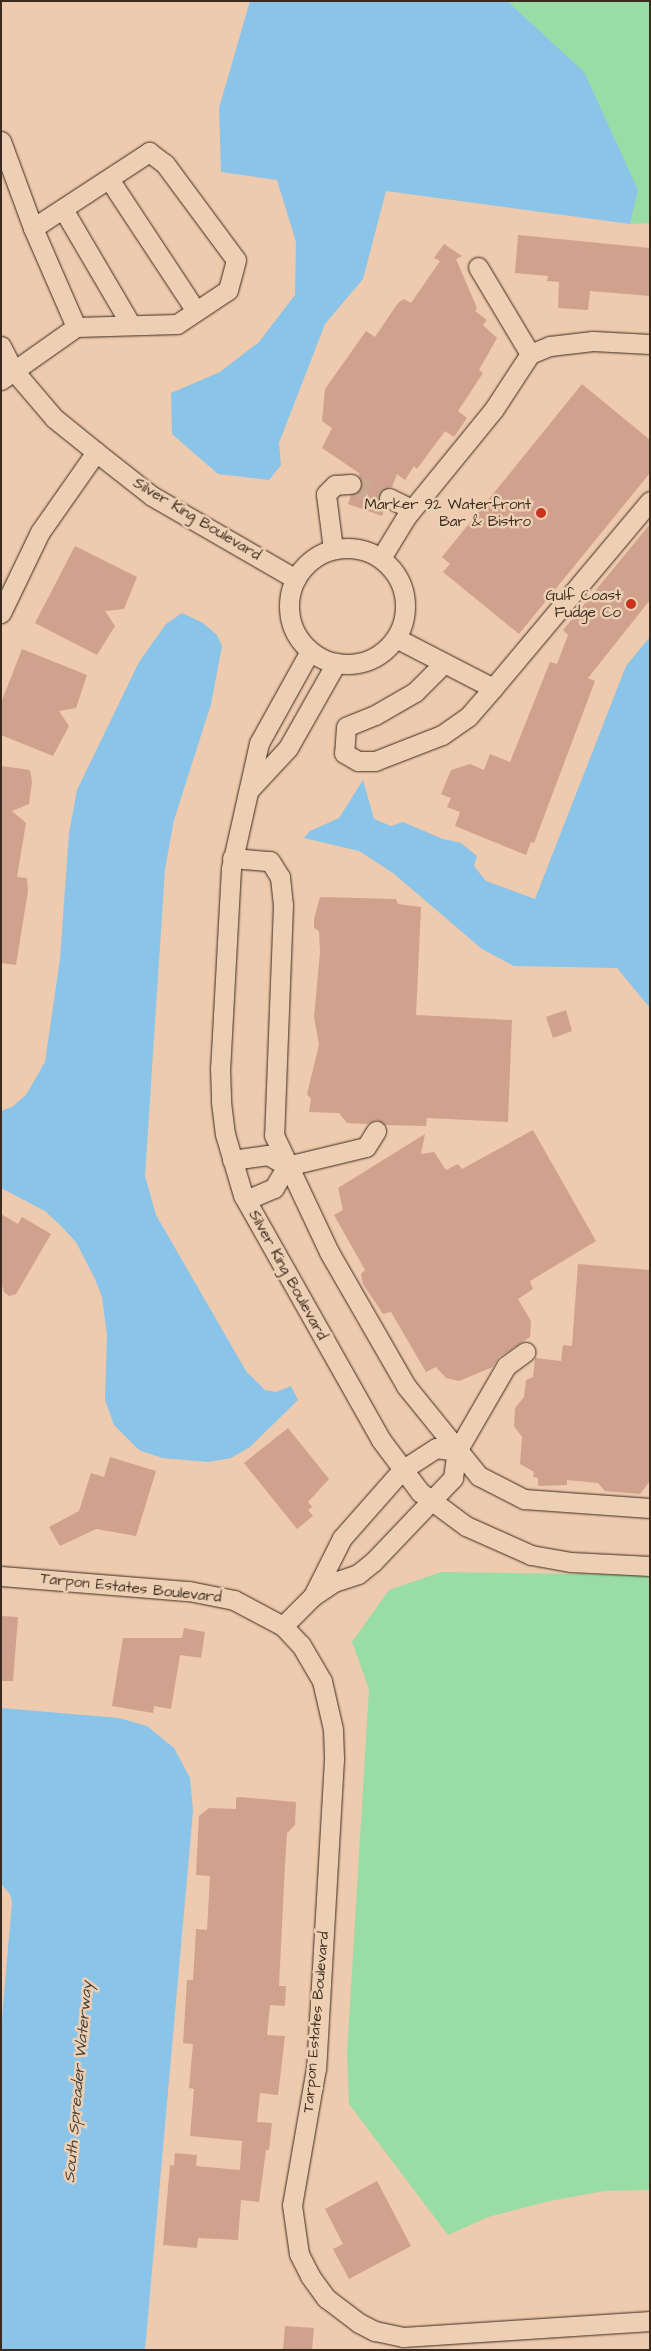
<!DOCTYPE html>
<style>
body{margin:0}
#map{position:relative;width:651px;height:2351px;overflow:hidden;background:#eecaae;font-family:"Architects Daughter",sans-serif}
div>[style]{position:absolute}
.green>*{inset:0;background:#9adca6}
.water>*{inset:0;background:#8ac4e9}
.building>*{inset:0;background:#d0a18c}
.minor-tunnel>*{height:19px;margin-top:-9.5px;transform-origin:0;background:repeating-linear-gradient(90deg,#caaa91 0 19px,transparent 0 28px)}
.roads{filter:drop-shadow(0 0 1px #3b2a1e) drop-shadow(0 0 1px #3b2a1e)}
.minor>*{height:19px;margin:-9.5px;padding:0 9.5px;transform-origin:9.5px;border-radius:9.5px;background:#edd0b3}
.minor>.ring{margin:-9.5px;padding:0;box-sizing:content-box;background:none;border:19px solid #edd0b3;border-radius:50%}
.dots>*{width:14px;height:14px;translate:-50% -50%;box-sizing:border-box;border:2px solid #edd0b3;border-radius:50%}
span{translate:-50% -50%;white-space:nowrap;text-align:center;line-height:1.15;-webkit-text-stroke:5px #edd0b3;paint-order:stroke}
.poi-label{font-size:15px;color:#3b2a1e}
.right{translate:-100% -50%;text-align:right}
.street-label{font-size:15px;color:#3b2a1e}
.water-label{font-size:16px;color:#47413c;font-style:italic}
.frame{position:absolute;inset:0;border:2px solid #3b2a1e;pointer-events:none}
</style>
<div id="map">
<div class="green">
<i style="clip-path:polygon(507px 1px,650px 1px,650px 223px,630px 224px,638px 189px)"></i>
<i style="clip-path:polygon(441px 1572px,650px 1575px,650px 2190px,604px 2191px,550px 2201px,488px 2217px,448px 2235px,349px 2104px,347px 2054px,369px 1689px,352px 1642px,389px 1590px)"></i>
</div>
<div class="water">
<i style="clip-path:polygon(250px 1px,507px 1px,584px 72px,638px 190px,630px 224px,386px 191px,363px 279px,325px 324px,279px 443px,281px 465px,269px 480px,218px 474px,172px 434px,171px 393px,220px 372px,259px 342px,295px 295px,296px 242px,277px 180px,221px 172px,219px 108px)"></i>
<i style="clip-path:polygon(182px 613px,203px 623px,217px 635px,222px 646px,211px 704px,174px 820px,165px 869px,145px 1176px,156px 1215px,246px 1371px,265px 1390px,276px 1392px,291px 1386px,298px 1400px,250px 1447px,231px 1458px,208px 1462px,162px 1458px,139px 1450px,114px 1425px,105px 1400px,107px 1335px,102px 1297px,95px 1279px,76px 1242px,62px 1227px,45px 1211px,1px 1188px,1px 1111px,12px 1107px,26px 1095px,45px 1062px,60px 959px,69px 833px,77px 790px,139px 662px,166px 624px)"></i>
<i style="clip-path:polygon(650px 637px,650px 1008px,617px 968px,514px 966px,482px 949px,393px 873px,359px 851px,304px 838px,310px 831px,339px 818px,363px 780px,374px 819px,391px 826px,403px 822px,443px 839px,461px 843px,477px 856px,474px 866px,486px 881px,535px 899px,626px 666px)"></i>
<i style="clip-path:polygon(1px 1708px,119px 1718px,147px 1726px,174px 1748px,190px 1778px,193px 1811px,145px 2350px,1px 2350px,1px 2030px,12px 1902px,10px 1894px,1px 1884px)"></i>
</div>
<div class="building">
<i style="clip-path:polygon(518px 235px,650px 248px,650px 296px,590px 291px,588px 310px,558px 308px,559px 282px,547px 281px,548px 276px,515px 273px)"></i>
<i style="clip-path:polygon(444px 244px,462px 256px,456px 259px,477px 308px,475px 311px,487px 320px,483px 325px,497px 338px,479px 370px,483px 373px,458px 411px,467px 418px,454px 437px,445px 431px,417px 469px,414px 466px,405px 480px,397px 474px,392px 487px,382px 489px,378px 498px,385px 508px,382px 516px,348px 504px,351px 495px,361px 489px,359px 473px,322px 448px,332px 428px,322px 421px,325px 389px,366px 331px,375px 337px,398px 303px,404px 299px,411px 303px,440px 261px,434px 258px)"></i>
<i style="clip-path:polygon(582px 384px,650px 440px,650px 473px,519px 634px,443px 572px,450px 564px,442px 557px)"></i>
<i style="clip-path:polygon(650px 524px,650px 600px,588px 678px,595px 681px,534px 843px,531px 842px,526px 855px,455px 826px,460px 812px,447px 807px,451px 798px,441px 794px,451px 770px,470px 764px,484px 770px,490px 754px,510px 762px,550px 662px,557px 664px,568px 635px,563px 630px)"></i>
<i style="clip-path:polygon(75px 546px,137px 577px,124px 609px,105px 611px,115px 626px,97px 655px,35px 623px)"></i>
<i style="clip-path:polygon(22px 649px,87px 675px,76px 708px,59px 711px,69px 726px,53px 756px,1px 735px,1px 703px)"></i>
<i style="clip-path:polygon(1px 766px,30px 770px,32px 782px,29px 804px,12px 811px,26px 823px,17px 877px,27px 878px,28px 891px,16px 965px,1px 963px)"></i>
<i style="clip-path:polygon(320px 897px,396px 899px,398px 904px,421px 907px,416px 1015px,512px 1020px,508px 1122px,427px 1118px,426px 1126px,385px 1125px,377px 1120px,367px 1124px,347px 1123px,339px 1113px,309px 1112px,311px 1099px,307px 1094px,319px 1045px,314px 1017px,320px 953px,319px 931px,314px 928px,314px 919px)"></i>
<i style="clip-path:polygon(566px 1010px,572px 1031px,553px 1038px,546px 1017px)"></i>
<i style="clip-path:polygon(533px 1130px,596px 1241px,530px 1281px,533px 1289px,518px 1299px,531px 1321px,530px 1337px,499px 1357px,493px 1367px,459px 1381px,446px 1378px,436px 1367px,426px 1372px,391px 1312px,383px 1314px,363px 1284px,361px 1274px,365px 1270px,334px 1215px,343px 1210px,338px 1188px,425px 1134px,421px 1154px,434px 1152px,446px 1170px,458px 1164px,462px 1169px)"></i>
<i style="clip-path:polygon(1px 1214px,18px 1224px,22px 1217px,51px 1234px,16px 1294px,9px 1296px,4px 1292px,1px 1281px)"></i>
<i style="clip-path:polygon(578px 1264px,650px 1270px,650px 1481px,640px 1494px,605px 1491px,598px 1483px,567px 1480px,567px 1485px,538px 1486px,538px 1478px,533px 1477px,534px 1472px,520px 1464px,522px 1437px,514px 1426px,515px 1408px,524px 1397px,526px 1380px,533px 1377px,535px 1358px,561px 1361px,563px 1345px,572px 1346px)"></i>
<i style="clip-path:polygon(288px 1428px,329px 1479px,308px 1502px,312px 1507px,308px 1510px,313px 1516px,297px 1529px,244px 1463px)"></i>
<i style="clip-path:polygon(110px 1457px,156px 1471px,136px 1536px,96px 1529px,60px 1546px,49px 1527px,79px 1511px,91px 1473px,104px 1477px)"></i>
<i style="clip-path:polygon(1px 1616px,18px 1617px,13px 1681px,1px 1681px)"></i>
<i style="clip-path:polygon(184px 1628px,205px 1632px,201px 1658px,180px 1655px,171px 1709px,154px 1706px,153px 1713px,112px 1706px,123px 1638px,182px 1638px)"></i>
<i style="clip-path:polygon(240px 1797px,296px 1802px,295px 1825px,287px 1833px,285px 1864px,279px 1986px,286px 1986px,285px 2006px,270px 2005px,267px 2035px,285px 2036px,278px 2095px,260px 2093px,257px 2122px,272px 2123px,269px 2150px,266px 2150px,259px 2202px,241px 2200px,238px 2240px,198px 2238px,197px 2248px,163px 2245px,170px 2165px,174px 2166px,175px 2153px,197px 2155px,196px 2166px,240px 2170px,242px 2141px,190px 2136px,194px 2089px,189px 2088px,193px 2044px,183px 2043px,187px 1980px,193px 1980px,196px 1929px,207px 1930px,210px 1876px,196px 1875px,199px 1816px,209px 1808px,236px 1809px,236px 1798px)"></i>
<i style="clip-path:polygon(377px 2181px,411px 2246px,349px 2279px,333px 2249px,343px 2244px,325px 2209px)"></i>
<i style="clip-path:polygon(285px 2326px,314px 2328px,312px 2350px,283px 2350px)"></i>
</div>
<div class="minor-tunnel">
<i style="left:351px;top:484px;width:40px;rotate:20.2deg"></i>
</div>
<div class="roads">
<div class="minor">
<i style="left:1px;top:141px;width:93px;rotate:69.8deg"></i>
<i style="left:33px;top:228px;width:108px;rotate:66.5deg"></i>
<i style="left:76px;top:327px;width:92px;rotate:144.8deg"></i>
<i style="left:109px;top:179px;width:158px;rotate:56.6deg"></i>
<i style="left:63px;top:209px;width:134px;rotate:59.6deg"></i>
<i style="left:33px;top:228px;width:139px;rotate:-33.2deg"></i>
<i style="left:149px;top:152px;width:20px;rotate:37deg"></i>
<i style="left:165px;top:164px;width:119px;rotate:53.5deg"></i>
<i style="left:236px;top:260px;width:31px;rotate:105deg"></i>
<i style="left:228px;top:290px;width:61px;rotate:146.3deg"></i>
<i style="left:177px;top:324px;width:101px;rotate:178.3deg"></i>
<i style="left:478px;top:267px;width:101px;rotate:59.1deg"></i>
<i style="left:1px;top:346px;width:28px;rotate:63deg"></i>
<i style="left:14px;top:371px;width:62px;rotate:49.6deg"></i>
<i style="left:54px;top:418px;width:54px;rotate:39deg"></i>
<i style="left:96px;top:452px;width:71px;rotate:38.2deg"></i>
<i style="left:152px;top:496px;width:166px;rotate:30deg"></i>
<i style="left:389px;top:498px;width:25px;rotate:26deg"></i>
<i class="ring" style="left:289px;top:548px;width:97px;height:97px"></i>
<i style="left:333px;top:549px;width:55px;rotate:-97.3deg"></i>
<i style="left:326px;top:494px;width:13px;rotate:-45deg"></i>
<i style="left:335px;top:485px;width:16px;rotate:-4deg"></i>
<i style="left:381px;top:558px;width:48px;rotate:-58.6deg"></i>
<i style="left:406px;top:517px;width:139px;rotate:-50.8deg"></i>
<i style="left:494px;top:409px;width:66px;rotate:-56.8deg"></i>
<i style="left:530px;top:354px;width:22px;rotate:-22deg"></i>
<i style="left:550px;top:346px;width:43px;rotate:-6.6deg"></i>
<i style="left:593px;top:341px;width:57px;rotate:3deg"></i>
<i style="left:1px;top:613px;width:90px;rotate:-64.3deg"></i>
<i style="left:40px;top:532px;width:98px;rotate:-55deg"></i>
<i style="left:396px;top:638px;width:109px;rotate:27.3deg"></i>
<i style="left:493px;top:688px;width:244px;rotate:-50deg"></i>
<i style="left:310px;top:651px;width:105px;rotate:119deg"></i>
<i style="left:259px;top:743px;width:128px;rotate:102.6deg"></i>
<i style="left:231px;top:868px;width:200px;rotate:93.1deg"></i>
<i style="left:220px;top:1068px;width:34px;rotate:88deg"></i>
<i style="left:221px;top:1102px;width:32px;rotate:83deg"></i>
<i style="left:225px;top:1134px;width:64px;rotate:73.6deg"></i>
<i style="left:243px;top:1195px;width:281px;rotate:60.6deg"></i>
<i style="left:381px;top:1440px;width:65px;rotate:53.1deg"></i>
<i style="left:420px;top:1492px;width:57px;rotate:36.5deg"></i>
<i style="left:466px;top:1526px;width:71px;rotate:24deg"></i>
<i style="left:531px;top:1555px;width:41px;rotate:9.9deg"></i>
<i style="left:571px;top:1562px;width:79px;rotate:2.9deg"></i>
<i style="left:444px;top:663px;width:41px;rotate:135deg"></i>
<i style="left:415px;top:692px;width:46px;rotate:150.1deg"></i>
<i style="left:375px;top:715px;width:31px;rotate:158deg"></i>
<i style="left:346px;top:727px;width:26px;rotate:94deg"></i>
<i style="left:344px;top:753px;width:16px;rotate:30deg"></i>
<i style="left:358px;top:761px;width:17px"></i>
<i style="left:375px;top:761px;width:72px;rotate:-21.2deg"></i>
<i style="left:442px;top:735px;width:32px;rotate:-35deg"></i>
<i style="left:468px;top:717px;width:38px;rotate:-49deg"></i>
<i style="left:249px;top:790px;width:57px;rotate:-47.1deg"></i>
<i style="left:288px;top:748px;width:98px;rotate:-60.5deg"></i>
<i style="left:232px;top:858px;width:38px;rotate:5deg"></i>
<i style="left:270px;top:861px;width:19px;rotate:58deg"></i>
<i style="left:280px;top:877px;width:28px;rotate:84deg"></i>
<i style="left:283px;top:905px;width:230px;rotate:92.2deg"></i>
<i style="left:274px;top:1135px;width:129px;rotate:64.8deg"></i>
<i style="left:329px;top:1252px;width:155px;rotate:60.1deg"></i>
<i style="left:406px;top:1386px;width:116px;rotate:51deg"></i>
<i style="left:479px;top:1476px;width:51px;rotate:27.1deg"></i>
<i style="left:524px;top:1499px;width:126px;rotate:4.1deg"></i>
<i style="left:232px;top:1160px;width:36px;rotate:-8deg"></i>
<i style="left:268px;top:1155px;width:22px;rotate:30deg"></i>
<i style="left:287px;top:1166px;width:26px;rotate:121deg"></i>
<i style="left:274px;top:1188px;width:30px;rotate:157deg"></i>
<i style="left:287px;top:1166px;width:81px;rotate:-13.5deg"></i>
<i style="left:366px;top:1147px;width:19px;rotate:-58deg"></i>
<i style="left:457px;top:1451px;width:98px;rotate:-60deg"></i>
<i style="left:506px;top:1366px;width:24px;rotate:-36deg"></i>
<i style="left:1px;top:1576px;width:189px;rotate:4.6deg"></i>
<i style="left:189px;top:1591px;width:46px;rotate:11.3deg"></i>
<i style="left:234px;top:1600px;width:55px;rotate:28deg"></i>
<i style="left:283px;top:1626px;width:26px;rotate:47deg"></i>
<i style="left:301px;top:1645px;width:42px;rotate:59.7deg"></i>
<i style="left:322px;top:1681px;width:49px;rotate:77.1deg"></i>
<i style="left:333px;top:1729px;width:30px;rotate:88deg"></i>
<i style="left:334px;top:1759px;width:310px;rotate:93.3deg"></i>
<i style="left:316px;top:2068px;width:139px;rotate:99.9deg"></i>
<i style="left:292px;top:2205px;width:49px;rotate:81.9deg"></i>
<i style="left:299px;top:2254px;width:25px;rotate:63deg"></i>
<i style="left:310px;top:2276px;width:27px;rotate:54deg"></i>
<i style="left:326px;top:2298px;width:41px;rotate:37.1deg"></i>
<i style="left:359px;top:2323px;width:18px;rotate:27deg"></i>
<i style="left:375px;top:2331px;width:29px;rotate:12deg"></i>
<i style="left:403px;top:2337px;width:248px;rotate:-3.7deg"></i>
<i style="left:283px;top:1626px;width:42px;rotate:-45deg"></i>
<i style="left:313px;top:1596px;width:25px;rotate:-34deg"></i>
<i style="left:334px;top:1582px;width:25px;rotate:-18deg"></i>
<i style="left:358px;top:1574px;width:19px;rotate:-39deg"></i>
<i style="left:373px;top:1562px;width:116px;rotate:-46.4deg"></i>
<i style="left:453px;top:1478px;width:27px;rotate:-82deg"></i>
<i style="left:457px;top:1451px;width:21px;rotate:-172deg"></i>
<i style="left:436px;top:1448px;width:40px;rotate:147.1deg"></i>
<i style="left:402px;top:1470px;width:91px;rotate:131.4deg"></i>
<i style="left:342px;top:1538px;width:65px;rotate:116.6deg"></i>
</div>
</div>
<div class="dots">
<i style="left:541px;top:513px;background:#c8321e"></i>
<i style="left:631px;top:604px;background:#c8321e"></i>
</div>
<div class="poi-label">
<span class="right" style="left:531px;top:513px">Marker 92 Waterfront<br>Bar &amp; Bistro</span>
<span class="right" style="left:621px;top:604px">Gulf Coast<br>Fudge Co</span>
</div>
<div class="street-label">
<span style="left:197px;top:519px;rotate:31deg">Silver King Boulevard</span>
<span style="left:288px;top:1275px;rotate:61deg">Silver King Boulevard</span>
<span style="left:131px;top:1588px;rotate:6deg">Tarpon Estates Boulevard</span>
<span style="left:316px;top:2022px;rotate:-85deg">Tarpon Estates Boulevard</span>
</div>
<div class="water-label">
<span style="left:78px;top:2082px;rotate:-85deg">South Spreader Waterway</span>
</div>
<div class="frame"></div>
</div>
